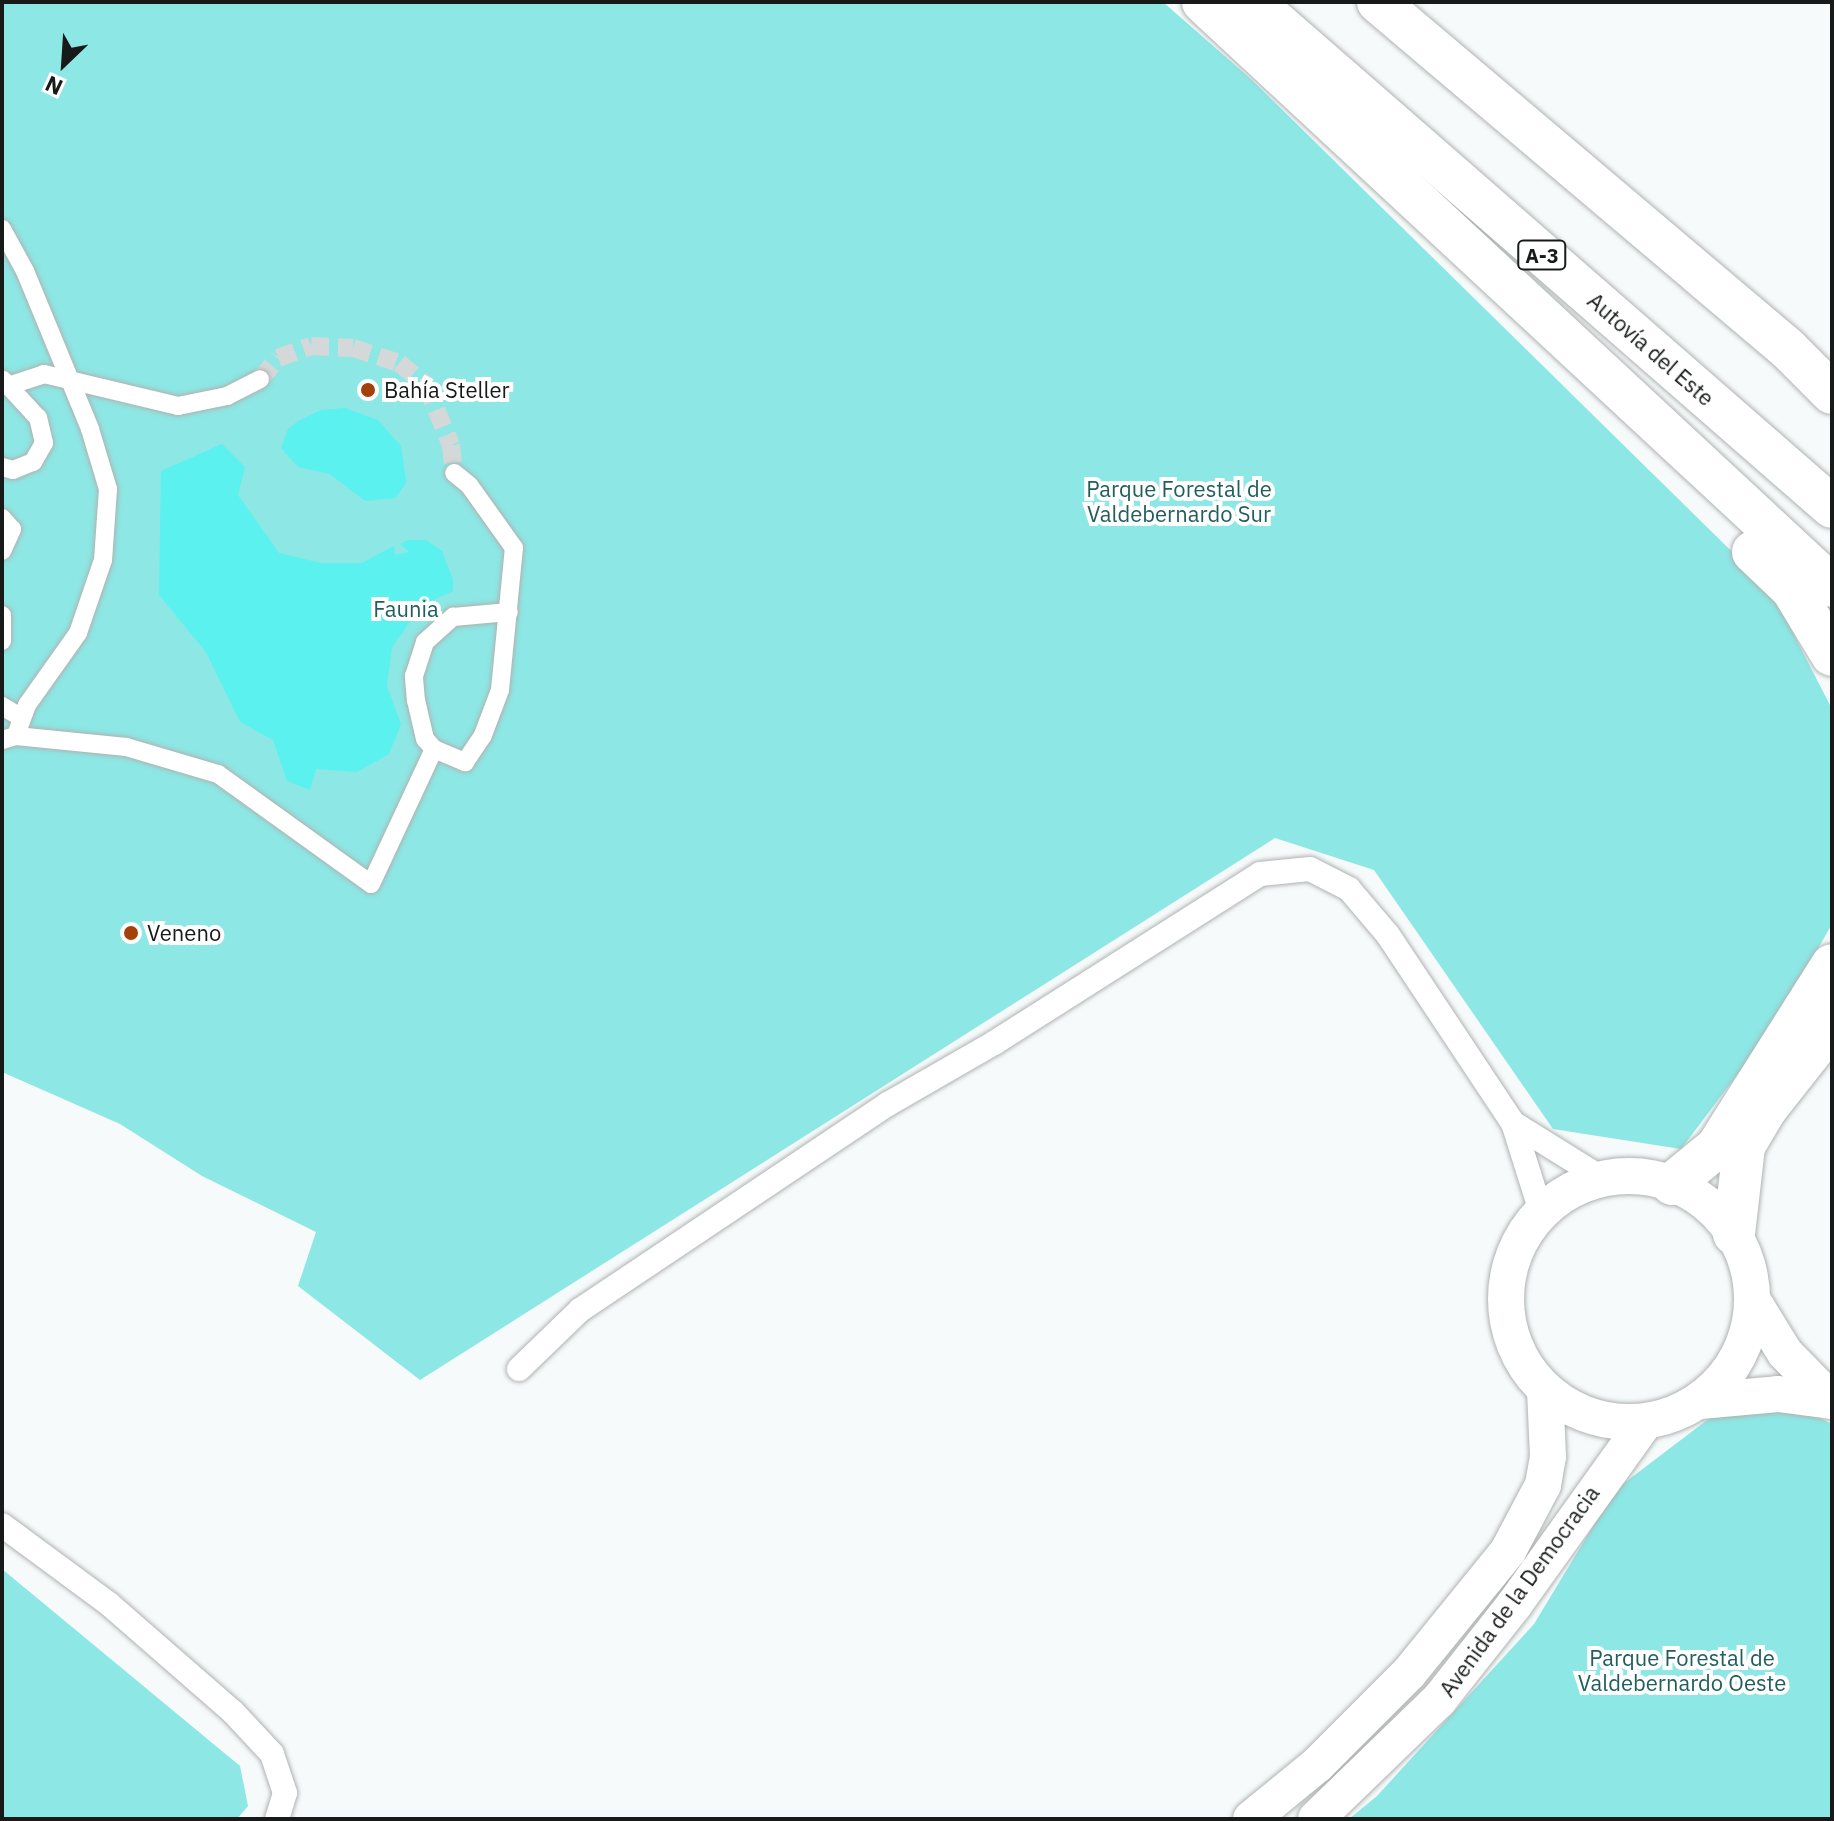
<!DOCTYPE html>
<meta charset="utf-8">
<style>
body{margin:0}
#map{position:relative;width:1834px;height:1821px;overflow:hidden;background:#f6fafa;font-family:"IBM Plex Sans",sans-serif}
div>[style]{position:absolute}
.green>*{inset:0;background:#8de7e4}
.water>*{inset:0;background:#5bf1ee}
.pedestrian-tunnel>*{height:18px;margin-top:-9px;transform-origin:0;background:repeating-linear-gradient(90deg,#d5d8d8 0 18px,transparent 0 27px)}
.roads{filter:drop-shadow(0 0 2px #aeb3b2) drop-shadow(0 0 2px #aeb3b2)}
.pedestrian>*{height:18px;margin:-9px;padding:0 9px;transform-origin:9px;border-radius:9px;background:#fff}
.minor>*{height:24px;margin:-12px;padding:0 12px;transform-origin:12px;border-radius:12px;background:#fff}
.primary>*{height:36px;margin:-18px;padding:0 18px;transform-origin:18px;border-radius:18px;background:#fff}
.primary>.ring{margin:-18px;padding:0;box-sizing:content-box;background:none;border:36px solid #fff;border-radius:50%}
.motorway>*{height:42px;margin:-21px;padding:0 21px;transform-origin:21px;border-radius:21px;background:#fff}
.dots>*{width:22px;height:22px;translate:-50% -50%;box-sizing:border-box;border:4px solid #fff;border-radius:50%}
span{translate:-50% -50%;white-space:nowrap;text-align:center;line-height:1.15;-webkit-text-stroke:8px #fff;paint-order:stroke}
.shield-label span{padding:2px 6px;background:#fff;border:2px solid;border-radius:6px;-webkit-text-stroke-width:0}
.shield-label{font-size:20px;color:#181a1a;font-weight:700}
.street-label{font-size:22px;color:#181a1a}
.poi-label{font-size:22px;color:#181a1a}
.left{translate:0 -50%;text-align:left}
.park-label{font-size:22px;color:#215f5d}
.frame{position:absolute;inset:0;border:4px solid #181a1a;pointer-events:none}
.north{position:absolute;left:24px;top:24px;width:80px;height:80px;-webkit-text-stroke:6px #fff;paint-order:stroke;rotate:205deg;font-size:22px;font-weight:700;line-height:32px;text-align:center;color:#181a1a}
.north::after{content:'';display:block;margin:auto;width:28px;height:36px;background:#181a1a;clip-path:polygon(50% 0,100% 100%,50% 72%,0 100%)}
</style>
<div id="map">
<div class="green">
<i style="clip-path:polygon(2px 2px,1163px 2px,1252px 80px,1771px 590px,1832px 709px,1832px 924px,1774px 1026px,1681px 1149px,1553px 1129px,1374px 870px,1275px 838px,420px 1380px,298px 1286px,316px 1232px,202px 1176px,120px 1124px,2px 1072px)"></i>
<i style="clip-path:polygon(1800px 1408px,1832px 1424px,1832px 1819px,1349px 1819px,1377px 1796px,1534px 1624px,1615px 1490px,1715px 1414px)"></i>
<i style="clip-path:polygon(2px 1569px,240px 1766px,248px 1806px,237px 1819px,2px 1819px)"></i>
</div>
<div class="water">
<i style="clip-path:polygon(345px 408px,378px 420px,401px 446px,406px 482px,396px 498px,365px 501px,330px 474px,298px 467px,281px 448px,288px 429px,298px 421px,321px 410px)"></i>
<i style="clip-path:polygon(222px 444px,245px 467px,238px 495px,279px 553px,321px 563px,362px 563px,394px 546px,395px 555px,409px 552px,400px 544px,408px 540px,426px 540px,442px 551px,453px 580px,453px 591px,422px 605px,392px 647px,387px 686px,401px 724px,389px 754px,357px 772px,316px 769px,310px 790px,287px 781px,273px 740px,240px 722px,206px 652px,159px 595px,161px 471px)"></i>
</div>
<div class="pedestrian-tunnel">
<i style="left:260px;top:379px;width:28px;rotate:-49deg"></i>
<i style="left:278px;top:358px;width:35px;rotate:-20deg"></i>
<i style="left:311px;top:346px;width:42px;rotate:2.7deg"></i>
<i style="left:353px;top:348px;width:48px;rotate:18.1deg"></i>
<i style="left:399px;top:363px;width:35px;rotate:39deg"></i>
<i style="left:426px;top:385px;width:65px;rotate:67.4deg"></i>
<i style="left:451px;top:445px;width:28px;rotate:84deg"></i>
</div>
<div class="roads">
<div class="pedestrian">
<i style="left:2px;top:229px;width:48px;rotate:61.3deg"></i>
<i style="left:25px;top:271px;width:171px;rotate:67.6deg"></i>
<i style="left:90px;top:429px;width:63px;rotate:73.3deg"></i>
<i style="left:108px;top:489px;width:71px;rotate:94deg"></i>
<i style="left:103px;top:560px;width:77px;rotate:108.9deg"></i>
<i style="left:78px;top:633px;width:88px;rotate:125.3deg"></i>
<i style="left:27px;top:705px;width:33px;rotate:110deg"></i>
<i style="left:11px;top:385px;width:35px;rotate:-18deg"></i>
<i style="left:44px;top:374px;width:138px;rotate:13.4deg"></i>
<i style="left:178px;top:406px;width:50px;rotate:-11.5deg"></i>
<i style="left:227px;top:396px;width:37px;rotate:-27deg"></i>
<i style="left:2px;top:467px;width:11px;rotate:15deg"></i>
<i style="left:13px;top:470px;width:22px;rotate:-22deg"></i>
<i style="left:33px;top:462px;width:22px;rotate:-60deg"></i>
<i style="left:44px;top:443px;width:26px;rotate:-103deg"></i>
<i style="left:38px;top:418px;width:52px;rotate:-132.6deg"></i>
<i style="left:2px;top:518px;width:15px;rotate:48deg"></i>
<i style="left:12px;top:529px;width:24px;rotate:114deg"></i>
<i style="left:2px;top:615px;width:26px;rotate:90deg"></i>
<i style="left:2px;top:706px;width:23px;rotate:31deg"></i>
<i style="left:2px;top:740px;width:15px;rotate:-16deg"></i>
<i style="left:16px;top:736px;width:111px;rotate:5.7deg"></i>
<i style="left:126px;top:747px;width:96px;rotate:16.4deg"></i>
<i style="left:218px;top:774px;width:188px;rotate:35.7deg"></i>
<i style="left:371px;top:884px;width:149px;rotate:-65deg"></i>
<i style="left:434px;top:749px;width:34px;rotate:23deg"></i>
<i style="left:465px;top:762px;width:32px;rotate:-56deg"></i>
<i style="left:483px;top:735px;width:48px;rotate:-69.3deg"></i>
<i style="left:500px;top:690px;width:143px;rotate:-84.4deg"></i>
<i style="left:514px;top:548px;width:77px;rotate:-125.5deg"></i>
<i style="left:469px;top:485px;width:19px;rotate:-141deg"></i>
<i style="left:434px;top:749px;width:13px;rotate:-132deg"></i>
<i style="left:425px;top:739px;width:39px;rotate:-103deg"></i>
<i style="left:416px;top:701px;width:25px;rotate:-95deg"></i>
<i style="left:414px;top:676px;width:36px;rotate:-72deg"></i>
<i style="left:425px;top:642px;width:38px;rotate:-42deg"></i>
<i style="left:453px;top:617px;width:56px;rotate:-5.1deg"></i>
</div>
<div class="minor">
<i style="left:1513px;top:1123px;width:106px;rotate:31.9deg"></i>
<i style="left:519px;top:1369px;width:85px;rotate:-44deg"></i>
<i style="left:580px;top:1310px;width:371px;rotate:-33.8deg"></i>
<i style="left:888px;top:1104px;width:122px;rotate:-29.9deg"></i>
<i style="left:994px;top:1043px;width:315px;rotate:-32.4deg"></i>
<i style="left:1260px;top:874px;width:50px;rotate:-5.7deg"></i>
<i style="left:1310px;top:869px;width:44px;rotate:27.1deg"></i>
<i style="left:1349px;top:889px;width:60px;rotate:49.7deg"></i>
<i style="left:1388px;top:935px;width:226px;rotate:56.4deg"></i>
<i style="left:1513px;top:1123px;width:93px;rotate:72.5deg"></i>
<i style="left:2px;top:1525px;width:133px;rotate:36.4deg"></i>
<i style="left:109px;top:1604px;width:164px;rotate:41.1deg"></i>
<i style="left:233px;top:1712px;width:57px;rotate:47.1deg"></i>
<i style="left:272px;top:1754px;width:41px;rotate:71.6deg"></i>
<i style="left:285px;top:1793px;width:27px;rotate:107deg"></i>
</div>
<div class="primary">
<i class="ring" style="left:1506px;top:1176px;width:210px;height:210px"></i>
<i style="left:1753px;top:1301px;width:61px;rotate:58.4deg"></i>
<i style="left:1785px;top:1353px;width:67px;rotate:45.6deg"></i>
<i style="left:1700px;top:1401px;width:78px;rotate:-5.1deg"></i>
<i style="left:1778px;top:1394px;width:54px;rotate:7.4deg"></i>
<i style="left:1251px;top:1819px;width:85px;rotate:-39.3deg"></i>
<i style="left:1317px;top:1765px;width:130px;rotate:-45deg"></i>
<i style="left:1409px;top:1673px;width:157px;rotate:-50.9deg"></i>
<i style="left:1508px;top:1551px;width:75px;rotate:-62.1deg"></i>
<i style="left:1543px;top:1485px;width:29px;rotate:-80deg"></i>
<i style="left:1548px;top:1456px;width:66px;rotate:-92.6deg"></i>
<i style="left:1316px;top:1819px;width:171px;rotate:-44.1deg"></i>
<i style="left:1439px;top:1700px;width:121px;rotate:-51.7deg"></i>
<i style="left:1514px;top:1605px;width:225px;rotate:-54.4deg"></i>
</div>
<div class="motorway">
<i style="left:1203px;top:2px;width:858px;rotate:42.88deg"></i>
<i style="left:1253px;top:2px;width:768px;rotate:41.09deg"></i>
<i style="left:1378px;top:2px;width:537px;rotate:40.24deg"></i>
<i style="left:1788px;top:349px;width:62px;rotate:45deg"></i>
<i style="left:1753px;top:552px;width:54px;rotate:43.5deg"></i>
<i style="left:1792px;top:589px;width:77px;rotate:58.8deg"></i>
<i style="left:1672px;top:1184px;width:58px;rotate:-39.4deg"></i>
<i style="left:1717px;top:1147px;width:215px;rotate:-57.7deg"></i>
<i style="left:1734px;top:1234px;width:89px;rotate:-83.5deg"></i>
<i style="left:1744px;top:1146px;width:43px;rotate:-59.3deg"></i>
<i style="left:1766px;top:1109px;width:107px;rotate:-51.8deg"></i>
</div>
</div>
<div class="dots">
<i style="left:368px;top:390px;background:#a44109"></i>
<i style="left:131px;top:933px;background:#a44109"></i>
</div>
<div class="shield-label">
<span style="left:1542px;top:255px">A-3</span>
</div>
<div class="street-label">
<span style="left:1651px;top:349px;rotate:41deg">Autovía del Este</span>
<span style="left:1519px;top:1591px;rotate:-54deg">Avenida de la Democracia</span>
</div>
<div class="poi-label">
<span class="left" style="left:384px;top:390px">Bahía Steller</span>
<span class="left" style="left:147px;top:933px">Veneno</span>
</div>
<div class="park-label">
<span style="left:1179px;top:501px">Parque Forestal de<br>Valdebernardo Sur</span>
<span style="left:406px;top:609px">Faunia</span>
<span style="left:1682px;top:1670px">Parque Forestal de<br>Valdebernardo Oeste</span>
</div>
<div class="frame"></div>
<div class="north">N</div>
</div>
